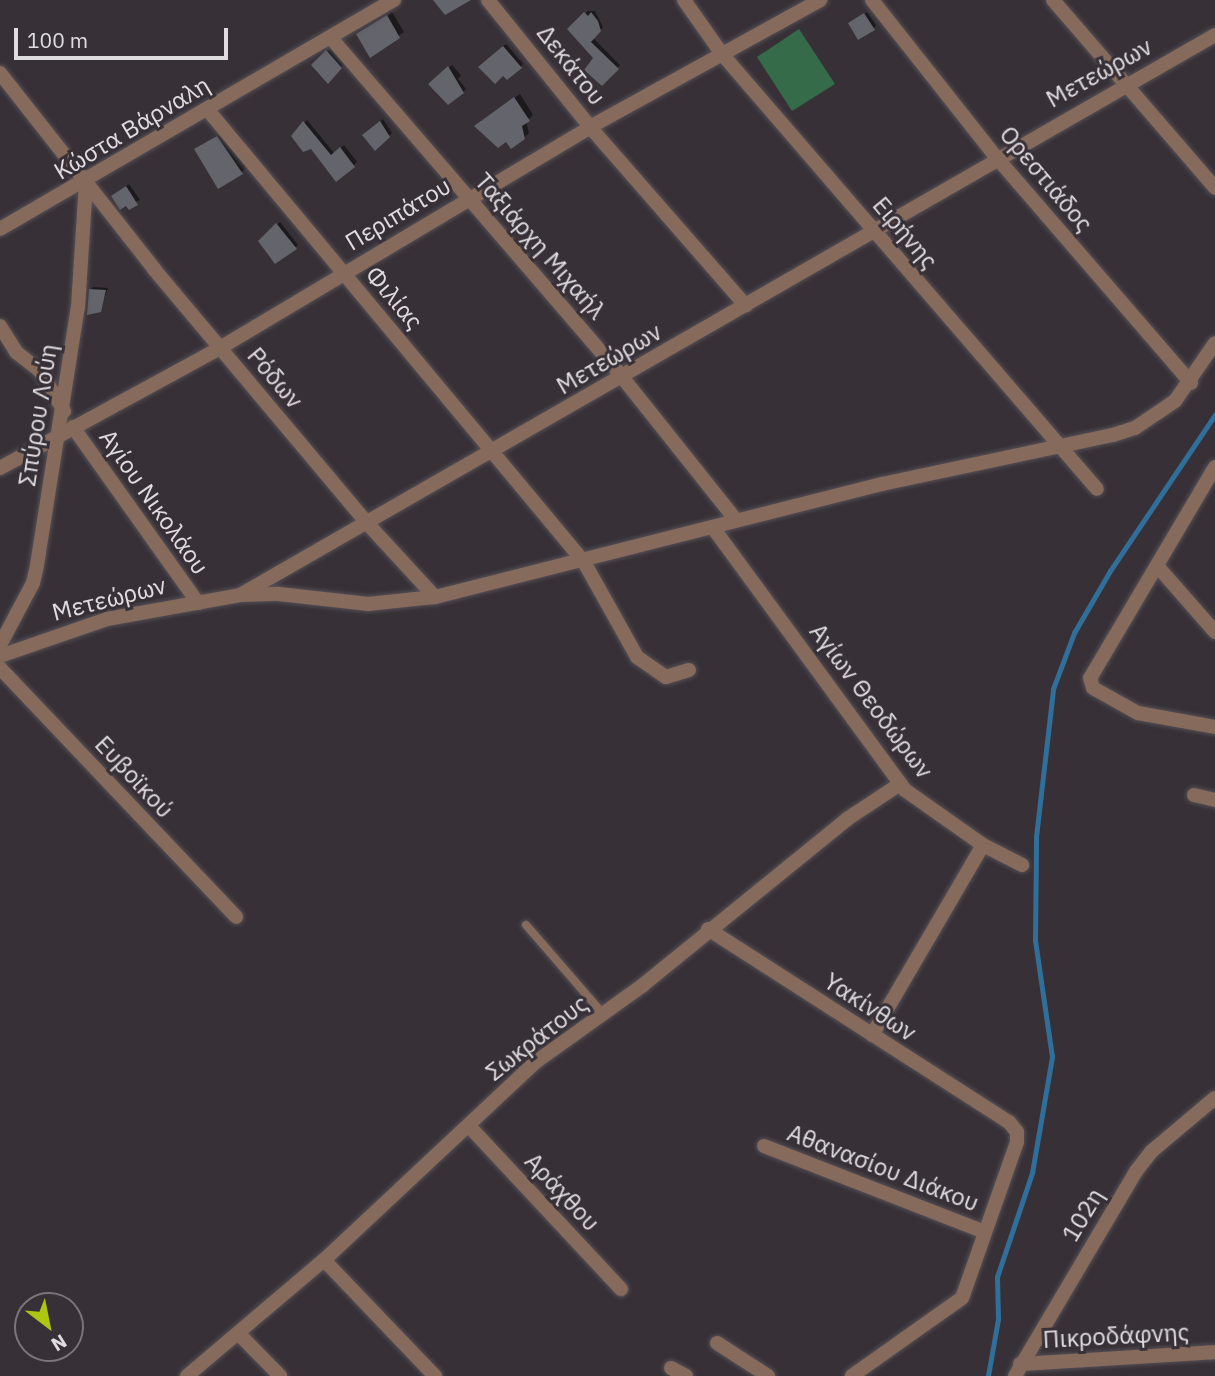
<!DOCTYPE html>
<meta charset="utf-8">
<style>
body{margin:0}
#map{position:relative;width:1215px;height:1376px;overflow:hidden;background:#373137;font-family:"IBM Plex Sans",sans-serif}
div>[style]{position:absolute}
.green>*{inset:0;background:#356b49}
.shadow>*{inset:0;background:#0007}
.stream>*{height:4.5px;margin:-2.25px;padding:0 2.25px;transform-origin:2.25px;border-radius:2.25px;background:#316f9b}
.building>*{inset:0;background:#63646c}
.roads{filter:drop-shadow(0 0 2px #555055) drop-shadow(0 0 2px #555055)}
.service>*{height:8px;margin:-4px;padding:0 4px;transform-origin:4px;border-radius:4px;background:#866a5c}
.minor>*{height:14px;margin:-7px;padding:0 7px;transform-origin:7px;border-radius:7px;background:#866a5c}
span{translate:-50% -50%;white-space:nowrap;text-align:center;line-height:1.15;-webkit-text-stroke:6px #373137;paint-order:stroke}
.street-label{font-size:24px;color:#e0dce0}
.north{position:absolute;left:14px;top:1292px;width:70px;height:70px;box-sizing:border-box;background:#373137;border:2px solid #7b757b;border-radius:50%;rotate:148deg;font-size:19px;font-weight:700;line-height:28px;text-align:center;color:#e0dce0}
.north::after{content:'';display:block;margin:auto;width:24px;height:32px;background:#acc611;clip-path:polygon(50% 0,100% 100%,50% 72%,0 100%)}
.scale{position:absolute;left:14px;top:28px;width:214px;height:32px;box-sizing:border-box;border:4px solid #e0dce0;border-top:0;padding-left:9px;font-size:21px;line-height:24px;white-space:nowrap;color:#e0dce0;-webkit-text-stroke:5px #373137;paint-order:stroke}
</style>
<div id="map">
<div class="green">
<i style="clip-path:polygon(799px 29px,835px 84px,792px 111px,757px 57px)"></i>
</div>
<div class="shadow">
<i style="clip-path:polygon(588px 11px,595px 11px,603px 27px,593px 38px,620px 65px,602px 83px,595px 58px,570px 29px)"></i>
<i style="clip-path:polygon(392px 12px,404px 32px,371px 55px,358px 34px)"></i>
<i style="clip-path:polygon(867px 12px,876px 25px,874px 28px,853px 21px)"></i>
<i style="clip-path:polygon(506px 44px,523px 64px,507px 78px,480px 67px)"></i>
<i style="clip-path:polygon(330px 49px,344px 64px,328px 81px,313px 65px)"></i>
<i style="clip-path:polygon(452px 65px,461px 75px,458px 79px,466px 89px,463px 92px,431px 84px)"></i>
<i style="clip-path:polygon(520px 94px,533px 115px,526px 121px,529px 133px,524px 138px,481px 121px)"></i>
<i style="clip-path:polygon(383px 119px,392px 133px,375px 149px,364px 135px)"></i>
<i style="clip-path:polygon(307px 120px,334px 153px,344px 145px,357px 162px,337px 179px,312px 147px,293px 136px)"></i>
<i style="clip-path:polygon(222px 133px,246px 167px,242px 172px,197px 149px)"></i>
<i style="clip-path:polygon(129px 184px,140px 200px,121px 208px,116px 193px)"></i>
<i style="clip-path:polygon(280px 222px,298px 245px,275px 262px,260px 241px)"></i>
<i style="clip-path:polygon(93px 287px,108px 288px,100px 311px,90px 290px)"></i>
</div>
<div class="stream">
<i style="left:988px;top:1376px;width:58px;rotate:-80deg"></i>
<i style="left:998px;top:1319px;width:42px;rotate:-91.4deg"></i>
<i style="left:997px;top:1277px;width:110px;rotate:-71.4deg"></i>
<i style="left:1032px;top:1173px;width:118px;rotate:-80.2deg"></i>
<i style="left:1052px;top:1057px;width:117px;rotate:-98.3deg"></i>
<i style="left:1035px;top:941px;width:104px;rotate:-89.4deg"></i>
<i style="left:1036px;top:837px;width:149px;rotate:-83.4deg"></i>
<i style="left:1053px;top:689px;width:60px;rotate:-69.4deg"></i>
<i style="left:1074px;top:633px;width:72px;rotate:-59.9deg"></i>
<i style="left:1110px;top:571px;width:188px;rotate:-56.1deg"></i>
</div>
<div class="building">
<i style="clip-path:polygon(433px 0,471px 0,445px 15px)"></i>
<i style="clip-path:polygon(584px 12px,588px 16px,591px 12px,598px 21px,601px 31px,591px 42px,619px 69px,602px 86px,584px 70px,593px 58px,567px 29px)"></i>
<i style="clip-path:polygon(864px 13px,875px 30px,858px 40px,848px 23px)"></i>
<i style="clip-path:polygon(387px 15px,400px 38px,370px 58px,356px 34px)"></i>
<i style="clip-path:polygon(503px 46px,522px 68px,507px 80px,503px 76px,495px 84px,478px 67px)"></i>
<i style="clip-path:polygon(326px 50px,342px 68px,328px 84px,311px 65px)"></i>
<i style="clip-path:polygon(448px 66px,464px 93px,448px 105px,428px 84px)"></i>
<i style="clip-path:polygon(514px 97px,530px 121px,522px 126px,525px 139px,511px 149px,506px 142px,498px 148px,474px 126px)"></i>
<i style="clip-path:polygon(303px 121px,331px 155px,340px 147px,355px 167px,336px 182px,311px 149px,303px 152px,291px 136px)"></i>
<i style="clip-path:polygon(380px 121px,390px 137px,375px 151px,362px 135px)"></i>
<i style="clip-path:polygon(217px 136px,243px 174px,218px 189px,194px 149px)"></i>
<i style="clip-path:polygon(126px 186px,138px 205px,129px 210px,126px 206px,120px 210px,111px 196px)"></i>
<i style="clip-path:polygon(276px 223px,297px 249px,275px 264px,258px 241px)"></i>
<i style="clip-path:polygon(89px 289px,106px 290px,101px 312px,87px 315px)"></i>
</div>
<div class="roads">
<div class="service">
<i style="left:526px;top:925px;width:119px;rotate:49.1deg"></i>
</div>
<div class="minor">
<i style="left:488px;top:0;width:163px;rotate:51.2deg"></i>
<i style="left:590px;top:127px;width:237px;rotate:48.9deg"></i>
<i style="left:684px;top:0;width:66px;rotate:54.9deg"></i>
<i style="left:722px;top:54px;width:574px;rotate:49.24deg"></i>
<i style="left:872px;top:0;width:201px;rotate:51.7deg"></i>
<i style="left:997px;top:158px;width:297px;rotate:49.2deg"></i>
<i style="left:1053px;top:0;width:248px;rotate:49.2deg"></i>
<i style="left:331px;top:38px;width:448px;rotate:49.3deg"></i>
<i style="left:623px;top:378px;width:181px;rotate:51.5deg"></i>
<i style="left:0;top:73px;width:249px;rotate:51.8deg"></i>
<i style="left:154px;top:269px;width:330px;rotate:50deg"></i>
<i style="left:366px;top:522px;width:102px;rotate:47.4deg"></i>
<i style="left:207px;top:109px;width:589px;rotate:50.23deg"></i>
<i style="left:584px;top:562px;width:109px;rotate:60.8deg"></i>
<i style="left:637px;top:657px;width:35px;rotate:35deg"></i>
<i style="left:666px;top:677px;width:24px;rotate:-17deg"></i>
<i style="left:0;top:229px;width:456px;rotate:-30.2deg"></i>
<i style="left:0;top:326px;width:31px;rotate:58deg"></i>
<i style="left:16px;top:352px;width:31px;rotate:38deg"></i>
<i style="left:40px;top:371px;width:47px;rotate:59deg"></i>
<i style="left:73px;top:427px;width:216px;rotate:54.6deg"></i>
<i style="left:1215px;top:467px;width:245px;rotate:120.6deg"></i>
<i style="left:1090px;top:678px;width:10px;rotate:73deg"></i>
<i style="left:1093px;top:688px;width:51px;rotate:29.1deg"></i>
<i style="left:1138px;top:713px;width:78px;rotate:10.3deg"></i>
<i style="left:0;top:468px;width:251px;rotate:-28.6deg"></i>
<i style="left:220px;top:348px;width:431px;rotate:-30.8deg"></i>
<i style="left:590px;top:127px;width:263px;rotate:-28.9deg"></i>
<i style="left:714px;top:529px;width:323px;rotate:53.8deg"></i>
<i style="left:905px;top:790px;width:95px;rotate:35.2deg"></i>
<i style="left:983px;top:845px;width:44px;rotate:27.1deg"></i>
<i style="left:1159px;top:568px;width:85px;rotate:48.8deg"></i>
<i style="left:241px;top:595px;width:38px;rotate:-2deg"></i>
<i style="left:279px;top:594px;width:90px;rotate:6.4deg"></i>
<i style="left:368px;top:604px;width:67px;rotate:-6deg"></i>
<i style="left:435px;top:597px;width:461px;rotate:-14.2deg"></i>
<i style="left:882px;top:484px;width:236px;rotate:-12deg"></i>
<i style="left:1113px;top:435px;width:23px;rotate:-18deg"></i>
<i style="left:1135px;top:428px;width:48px;rotate:-34deg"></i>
<i style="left:1175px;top:401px;width:70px;rotate:-55.4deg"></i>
<i style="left:0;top:645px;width:70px;rotate:-62deg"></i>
<i style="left:33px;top:583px;width:18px;rotate:-77deg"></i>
<i style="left:37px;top:565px;width:261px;rotate:-81deg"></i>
<i style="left:78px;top:307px;width:124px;rotate:-86.3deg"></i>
<i style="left:0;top:656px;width:113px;rotate:-19.1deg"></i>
<i style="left:107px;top:619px;width:135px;rotate:-10.2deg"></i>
<i style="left:240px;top:595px;width:1124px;rotate:-29.87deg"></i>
<i style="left:0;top:668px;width:343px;rotate:46.5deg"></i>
<i style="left:1194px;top:795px;width:22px;rotate:13deg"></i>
<i style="left:708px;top:929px;width:358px;rotate:32.7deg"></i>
<i style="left:1009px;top:1122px;width:13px;rotate:51deg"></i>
<i style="left:1017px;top:1132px;width:10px;rotate:90deg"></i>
<i style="left:1017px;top:1142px;width:165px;rotate:109.4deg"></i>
<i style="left:962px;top:1298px;width:135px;rotate:144.7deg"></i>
<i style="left:872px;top:1035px;width:220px;rotate:-59.7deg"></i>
<i style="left:469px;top:1126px;width:223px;rotate:47deg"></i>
<i style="left:764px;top:1146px;width:237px;rotate:21.3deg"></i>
<i style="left:324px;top:1260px;width:161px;rotate:46.3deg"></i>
<i style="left:239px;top:1334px;width:59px;rotate:45.7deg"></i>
<i style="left:717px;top:1343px;width:61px;rotate:32.9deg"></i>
<i style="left:1020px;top:1364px;width:195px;rotate:-3.5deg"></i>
<i style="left:671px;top:1368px;width:17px;rotate:28deg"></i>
<i style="left:187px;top:1376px;width:180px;rotate:-40.3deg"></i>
<i style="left:324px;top:1260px;width:291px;rotate:-43.1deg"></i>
<i style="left:537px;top:1061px;width:130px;rotate:-35.6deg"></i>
<i style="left:643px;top:985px;width:263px;rotate:-39.1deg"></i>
<i style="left:847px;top:819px;width:64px;rotate:-33.4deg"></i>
<i style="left:1015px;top:1376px;width:239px;rotate:-59.4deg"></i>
<i style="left:1137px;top:1170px;width:24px;rotate:-52deg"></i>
<i style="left:1152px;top:1151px;width:82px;rotate:-40.1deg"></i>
</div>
</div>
<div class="street-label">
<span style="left:571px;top:65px;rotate:52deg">Δεκάτου</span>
<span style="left:1099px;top:73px;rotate:-29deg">Μετεώρων</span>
<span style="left:132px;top:128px;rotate:-31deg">Κώστα Βάρναλη</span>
<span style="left:1046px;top:179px;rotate:50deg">Ορεστιάδος</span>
<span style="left:398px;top:214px;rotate:-31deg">Περιπάτου</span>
<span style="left:905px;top:233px;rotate:50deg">Ειρήνης</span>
<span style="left:540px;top:246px;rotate:49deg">Ταξιάρχη Μιχαήλ</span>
<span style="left:394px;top:298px;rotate:50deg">Φιλίας</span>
<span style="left:609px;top:359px;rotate:-30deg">Μετεώρων</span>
<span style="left:275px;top:378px;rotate:50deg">Ρόδων</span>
<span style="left:38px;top:415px;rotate:-81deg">Σπύρου Λούη</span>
<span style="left:154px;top:502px;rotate:55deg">Αγίου Νικολάου</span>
<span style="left:109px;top:599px;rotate:-14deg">Μετεώρων</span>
<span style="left:871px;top:701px;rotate:53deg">Αγίων Θεοδώρων</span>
<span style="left:134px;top:777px;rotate:47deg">Ευβοϊκού</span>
<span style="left:870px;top:1007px;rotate:33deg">Υακίνθων</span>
<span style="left:537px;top:1038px;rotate:-38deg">Σωκράτους</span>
<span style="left:883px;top:1168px;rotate:21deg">Αθανασίου Διάκου</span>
<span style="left:562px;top:1192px;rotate:47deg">Αράχθου</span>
<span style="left:1083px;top:1215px;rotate:-59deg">102η</span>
<span style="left:1116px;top:1336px;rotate:-3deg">Πικροδάφνης</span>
</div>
<div class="north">N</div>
<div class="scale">100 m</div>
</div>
